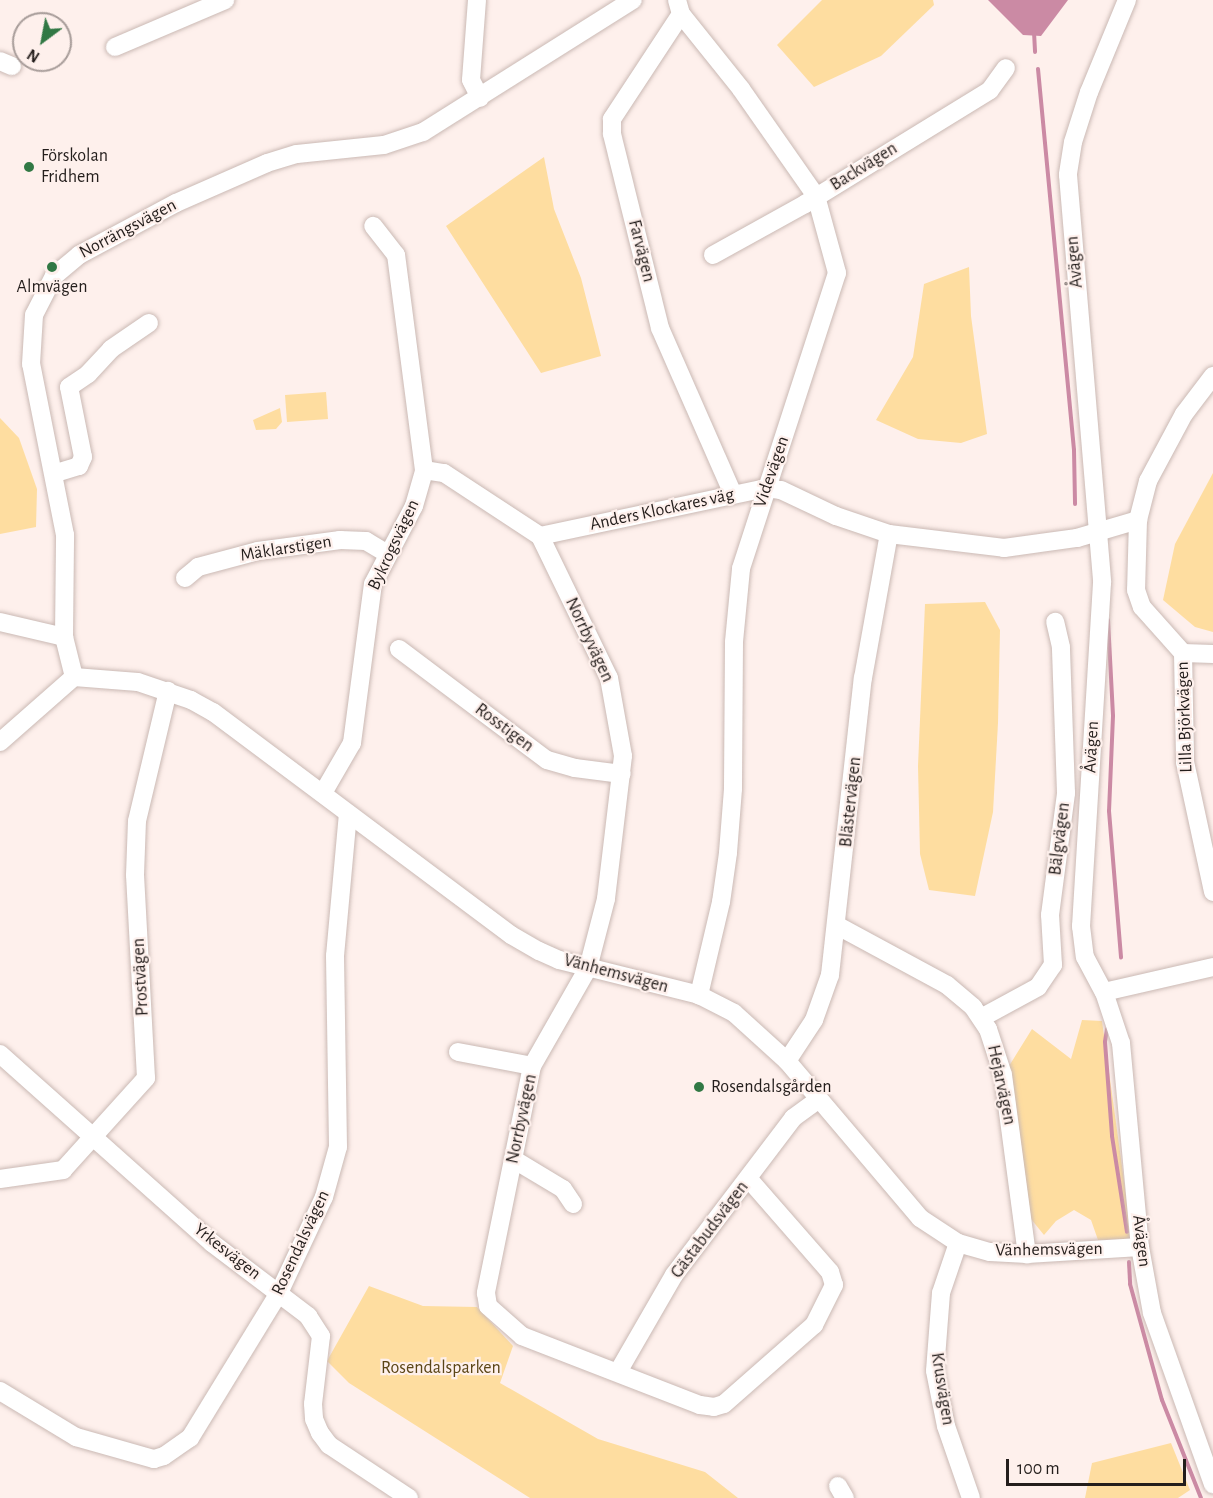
<!DOCTYPE html>
<meta charset="utf-8">
<style>
body{margin:0}
#map{position:relative;width:1213px;height:1498px;overflow:hidden;background:#fef0ec;font-family:"Alegreya Sans",sans-serif}
div>[style]{position:absolute}
.green>*{inset:0;background:#fedda0}
.water>*{inset:0;background:#cb8aa4}
.stream>*{height:4px;margin:-2px;padding:0 2px;transform-origin:2px;border-radius:2px;background:#cb8aa4}
.roads{filter:drop-shadow(0 0 2px #cab9b4) drop-shadow(0 0 2px #cab9b4)}
.minor>*{height:18px;margin:-9px;padding:0 9px;transform-origin:9px;border-radius:9px;background:#fff}
.dots>*{width:16px;height:16px;translate:-50% -50%;box-sizing:border-box;border:3px solid #fef0ec;border-radius:50%}
span{translate:-50% -50%;white-space:nowrap;text-align:center;line-height:1.15;-webkit-text-stroke:4.5px #fef0ec;paint-order:stroke}
.poi-label{font-size:18px;color:#241e1c}
.left{translate:0 -50%;text-align:left}
.street-label{font-size:18px;color:#241e1c}
.park-label{font-size:18px;color:#5b4516}
.north{position:absolute;left:12px;top:12px;width:60px;height:60px;box-sizing:border-box;background:#fef0ec;border:2px solid #a79c99;border-radius:50%;rotate:212deg;font-size:16px;font-weight:700;line-height:24px;text-align:center;color:#241e1c}
.north::after{content:'';display:block;margin:auto;width:21px;height:27px;background:#317844;clip-path:polygon(50% 0,100% 100%,50% 72%,0 100%)}
.scale{position:absolute;left:1006px;top:1459px;width:180px;height:27px;box-sizing:border-box;border:3px solid #241e1c;border-top:0;padding-left:8px;font-size:18px;line-height:21px;white-space:nowrap;color:#241e1c;-webkit-text-stroke:4px #fef0ec;paint-order:stroke}
</style>
<div id="map">
<div class="green">
<i style="clip-path:polygon(822px 0,933px 0,934px 5px,881px 56px,814px 87px,777px 45px)"></i>
<i style="clip-path:polygon(544px 157px,554px 209px,581px 278px,601px 356px,541px 373px,446px 226px)"></i>
<i style="clip-path:polygon(969px 267px,971px 316px,987px 434px,961px 443px,918px 439px,876px 420px,913px 357px,924px 284px)"></i>
<i style="clip-path:polygon(326px 392px,328px 419px,287px 422px,285px 395px)"></i>
<i style="clip-path:polygon(280px 408px,282px 422px,276px 429px,256px 430px,253px 420px)"></i>
<i style="clip-path:polygon(0 418px,19px 438px,37px 489px,36px 527px,0 534px)"></i>
<i style="clip-path:polygon(1213px 473px,1213px 632px,1195px 627px,1163px 600px,1175px 544px)"></i>
<i style="clip-path:polygon(985px 602px,1000px 630px,998px 723px,993px 812px,975px 896px,929px 890px,920px 854px,918px 766px,925px 604px)"></i>
<i style="clip-path:polygon(1082px 1020px,1102px 1021px,1132px 1239px,1098px 1240px,1091px 1220px,1074px 1210px,1056px 1221px,1044px 1235px,1031px 1219px,1006px 1071px,1032px 1029px,1071px 1059px)"></i>
<i style="clip-path:polygon(369px 1286px,423px 1306px,477px 1307px,513px 1346px,500px 1383px,598px 1439px,705px 1472px,738px 1498px,530px 1498px,349px 1383px,327px 1361px)"></i>
<i style="clip-path:polygon(1171px 1443px,1190px 1490px,1178px 1498px,1085px 1498px,1092px 1463px)"></i>
</div>
<div class="water">
<i style="clip-path:polygon(988px 0,1068px 0,1041px 36px,1023px 35px)"></i>
</div>
<div class="stream">
<i style="left:1034px;top:32px;width:20px;rotate:87deg"></i>
<i style="left:1038px;top:69px;width:383px;rotate:84.6deg"></i>
<i style="left:1074px;top:450px;width:54px;rotate:88.9deg"></i>
<i style="left:1108px;top:620px;width:96px;rotate:87deg"></i>
<i style="left:1113px;top:716px;width:95px;rotate:92.4deg"></i>
<i style="left:1109px;top:811px;width:147px;rotate:85.3deg"></i>
<i style="left:1107px;top:1029px;width:13px;rotate:99deg"></i>
<i style="left:1105px;top:1042px;width:94px;rotate:85.7deg"></i>
<i style="left:1112px;top:1136px;width:97px;rotate:81.1deg"></i>
<i style="left:1129px;top:1262px;width:22px;rotate:87deg"></i>
<i style="left:1130px;top:1284px;width:120px;rotate:74.6deg"></i>
<i style="left:1162px;top:1400px;width:105px;rotate:68.3deg"></i>
</div>
<div class="roads">
<div class="minor">
<i style="left:477px;top:0;width:80px;rotate:94.3deg"></i>
<i style="left:471px;top:80px;width:20px;rotate:63deg"></i>
<i style="left:677px;top:0;width:15px;rotate:74deg"></i>
<i style="left:681px;top:14px;width:96px;rotate:51.3deg"></i>
<i style="left:741px;top:89px;width:131px;rotate:55deg"></i>
<i style="left:816px;top:196px;width:80px;rotate:74.7deg"></i>
<i style="left:837px;top:273px;width:311px;rotate:108deg"></i>
<i style="left:741px;top:569px;width:73px;rotate:95.5deg"></i>
<i style="left:734px;top:642px;width:147px;rotate:90.4deg"></i>
<i style="left:733px;top:789px;width:64px;rotate:94.5deg"></i>
<i style="left:728px;top:853px;width:49px;rotate:98.1deg"></i>
<i style="left:721px;top:902px;width:96px;rotate:103.3deg"></i>
<i style="left:1127px;top:0;width:100px;rotate:112.4deg"></i>
<i style="left:1089px;top:92px;width:52px;rotate:107.7deg"></i>
<i style="left:1073px;top:142px;width:33px;rotate:99deg"></i>
<i style="left:1068px;top:175px;width:409px;rotate:85.2deg"></i>
<i style="left:1102px;top:583px;width:344px;rotate:93.5deg"></i>
<i style="left:1081px;top:926px;width:31px;rotate:83deg"></i>
<i style="left:1085px;top:957px;width:40px;rotate:62deg"></i>
<i style="left:1104px;top:992px;width:54px;rotate:71.6deg"></i>
<i style="left:1121px;top:1043px;width:205px;rotate:84.7deg"></i>
<i style="left:1140px;top:1247px;width:67px;rotate:79.7deg"></i>
<i style="left:1152px;top:1313px;width:182px;rotate:70.4deg"></i>
<i style="left:681px;top:14px;width:126px;rotate:123.3deg"></i>
<i style="left:612px;top:119px;width:15px;rotate:90deg"></i>
<i style="left:612px;top:134px;width:200px;rotate:76.1deg"></i>
<i style="left:660px;top:328px;width:181px;rotate:66.3deg"></i>
<i style="left:115px;top:47px;width:120px;rotate:-23.1deg"></i>
<i style="left:0;top:61px;width:13px;rotate:23deg"></i>
<i style="left:713px;top:255px;width:105px;rotate:-29deg"></i>
<i style="left:805px;top:204px;width:217px;rotate:-31.6deg"></i>
<i style="left:990px;top:90px;width:27px;rotate:-54deg"></i>
<i style="left:424px;top:470px;width:20px;rotate:9deg"></i>
<i style="left:444px;top:473px;width:115px;rotate:33.3deg"></i>
<i style="left:540px;top:536px;width:158px;rotate:64.1deg"></i>
<i style="left:609px;top:678px;width:79px;rotate:79.8deg"></i>
<i style="left:623px;top:756px;width:144px;rotate:96.8deg"></i>
<i style="left:606px;top:899px;width:71px;rotate:104.6deg"></i>
<i style="left:588px;top:968px;width:113px;rotate:119.7deg"></i>
<i style="left:532px;top:1066px;width:232px;rotate:101.5deg"></i>
<i style="left:486px;top:1293px;width:13px;rotate:81deg"></i>
<i style="left:488px;top:1306px;width:45px;rotate:41.4deg"></i>
<i style="left:522px;top:1336px;width:191px;rotate:21.2deg"></i>
<i style="left:700px;top:1405px;width:14px;rotate:8deg"></i>
<i style="left:714px;top:1407px;width:10px;rotate:-17deg"></i>
<i style="left:724px;top:1404px;width:120px;rotate:-41.3deg"></i>
<i style="left:814px;top:1325px;width:45px;rotate:-63.4deg"></i>
<i style="left:834px;top:1285px;width:14px;rotate:-107deg"></i>
<i style="left:830px;top:1272px;width:123px;rotate:-131.1deg"></i>
<i style="left:56px;top:473px;width:24px;rotate:-17deg"></i>
<i style="left:79px;top:466px;width:10px;rotate:-66deg"></i>
<i style="left:83px;top:457px;width:71px;rotate:-101.3deg"></i>
<i style="left:69px;top:387px;width:23px;rotate:-34deg"></i>
<i style="left:88px;top:374px;width:34px;rotate:-47deg"></i>
<i style="left:111px;top:349px;width:46px;rotate:-34.4deg"></i>
<i style="left:1138px;top:520px;width:70px;rotate:91.6deg"></i>
<i style="left:1136px;top:590px;width:18px;rotate:71deg"></i>
<i style="left:1142px;top:607px;width:62px;rotate:48.3deg"></i>
<i style="left:1183px;top:653px;width:109px;rotate:88.9deg"></i>
<i style="left:1185px;top:762px;width:133px;rotate:77.8deg"></i>
<i style="left:540px;top:536px;width:231px;rotate:-12deg"></i>
<i style="left:766px;top:488px;width:15px;rotate:8deg"></i>
<i style="left:781px;top:490px;width:61px;rotate:25.3deg"></i>
<i style="left:836px;top:516px;width:56px;rotate:18.8deg"></i>
<i style="left:889px;top:534px;width:116px;rotate:6.9deg"></i>
<i style="left:1004px;top:548px;width:74px;rotate:-7.8deg"></i>
<i style="left:1077px;top:538px;width:64px;rotate:-16.4deg"></i>
<i style="left:1138px;top:520px;width:40px;rotate:-75.6deg"></i>
<i style="left:1148px;top:481px;width:76px;rotate:-61.8deg"></i>
<i style="left:1184px;top:414px;width:48px;rotate:-52.7deg"></i>
<i style="left:185px;top:578px;width:17px;rotate:-40deg"></i>
<i style="left:198px;top:567px;width:62px;rotate:-14.9deg"></i>
<i style="left:258px;top:551px;width:83px;rotate:-7.6deg"></i>
<i style="left:340px;top:540px;width:26px;rotate:2deg"></i>
<i style="left:366px;top:541px;width:26px;rotate:31deg"></i>
<i style="left:0;top:622px;width:66px;rotate:13.2deg"></i>
<i style="left:399px;top:649px;width:185px;rotate:36.9deg"></i>
<i style="left:547px;top:760px;width:29px;rotate:16deg"></i>
<i style="left:575px;top:768px;width:47px;rotate:7.3deg"></i>
<i style="left:1183px;top:653px;width:30px;rotate:2deg"></i>
<i style="left:74px;top:677px;width:64px;rotate:4.5deg"></i>
<i style="left:138px;top:682px;width:56px;rotate:18.8deg"></i>
<i style="left:191px;top:700px;width:25px;rotate:29deg"></i>
<i style="left:213px;top:712px;width:372px;rotate:36.8deg"></i>
<i style="left:511px;top:935px;width:32px;rotate:30deg"></i>
<i style="left:539px;top:951px;width:22px;rotate:24deg"></i>
<i style="left:559px;top:960px;width:144px;rotate:14deg"></i>
<i style="left:699px;top:995px;width:39px;rotate:27deg"></i>
<i style="left:734px;top:1013px;width:72px;rotate:42.2deg"></i>
<i style="left:787px;top:1061px;width:206px;rotate:49.7deg"></i>
<i style="left:920px;top:1218px;width:45px;rotate:33.3deg"></i>
<i style="left:958px;top:1243px;width:33px;rotate:16deg"></i>
<i style="left:990px;top:1252px;width:37px;rotate:3deg"></i>
<i style="left:1027px;top:1254px;width:113px;rotate:-3.5deg"></i>
<i style="left:74px;top:677px;width:41px;rotate:-104deg"></i>
<i style="left:64px;top:637px;width:102px;rotate:-89.4deg"></i>
<i style="left:65px;top:535px;width:174px;rotate:-101.2deg"></i>
<i style="left:31px;top:364px;width:49px;rotate:-86.5deg"></i>
<i style="left:34px;top:315px;width:44px;rotate:-62.9deg"></i>
<i style="left:54px;top:276px;width:33px;rotate:-40deg"></i>
<i style="left:79px;top:255px;width:110px;rotate:-28.2deg"></i>
<i style="left:176px;top:203px;width:99px;rotate:-23.7deg"></i>
<i style="left:267px;top:163px;width:31px;rotate:-17deg"></i>
<i style="left:297px;top:154px;width:87px;rotate:-5.9deg"></i>
<i style="left:384px;top:145px;width:41px;rotate:-18.4deg"></i>
<i style="left:423px;top:132px;width:248px;rotate:-32.2deg"></i>
<i style="left:0;top:742px;width:98px;rotate:-41.3deg"></i>
<i style="left:323px;top:793px;width:58px;rotate:-59.9deg"></i>
<i style="left:352px;top:743px;width:160px;rotate:-82.5deg"></i>
<i style="left:373px;top:584px;width:88px;rotate:-62.3deg"></i>
<i style="left:414px;top:506px;width:37px;rotate:-74deg"></i>
<i style="left:424px;top:470px;width:217px;rotate:-97.4deg"></i>
<i style="left:396px;top:255px;width:37px;rotate:-128deg"></i>
<i style="left:838px;top:926px;width:124px;rotate:28.4deg"></i>
<i style="left:947px;top:985px;width:34px;rotate:40deg"></i>
<i style="left:973px;top:1007px;width:27px;rotate:56deg"></i>
<i style="left:988px;top:1029px;width:48px;rotate:71.9deg"></i>
<i style="left:1003px;top:1075px;width:181px;rotate:82.4deg"></i>
<i style="left:1104px;top:992px;width:112px;rotate:-12.9deg"></i>
<i style="left:981px;top:1018px;width:65px;rotate:-28.5deg"></i>
<i style="left:1038px;top:987px;width:27px;rotate:-56deg"></i>
<i style="left:1053px;top:965px;width:50px;rotate:-93.4deg"></i>
<i style="left:1050px;top:915px;width:123px;rotate:-82.5deg"></i>
<i style="left:1066px;top:793px;width:146px;rotate:-92deg"></i>
<i style="left:1061px;top:647px;width:26px;rotate:-103deg"></i>
<i style="left:458px;top:1052px;width:75px;rotate:10.7deg"></i>
<i style="left:0;top:1054px;width:284px;rotate:41.7deg"></i>
<i style="left:212px;top:1243px;width:121px;rotate:37.2deg"></i>
<i style="left:308px;top:1316px;width:24px;rotate:57deg"></i>
<i style="left:321px;top:1336px;width:68px;rotate:96.7deg"></i>
<i style="left:313px;top:1404px;width:15px;rotate:86deg"></i>
<i style="left:314px;top:1419px;width:15px;rotate:67deg"></i>
<i style="left:320px;top:1433px;width:15px;rotate:53deg"></i>
<i style="left:329px;top:1445px;width:96px;rotate:33.5deg"></i>
<i style="left:787px;top:1061px;width:49px;rotate:-56.6deg"></i>
<i style="left:814px;top:1020px;width:48px;rotate:-70.4deg"></i>
<i style="left:830px;top:975px;width:299px;rotate:-83.7deg"></i>
<i style="left:863px;top:678px;width:146px;rotate:-79.8deg"></i>
<i style="left:513px;top:1159px;width:58px;rotate:31deg"></i>
<i style="left:563px;top:1189px;width:18px;rotate:56deg"></i>
<i style="left:0;top:1179px;width:64px;rotate:-8.1deg"></i>
<i style="left:63px;top:1170px;width:124px;rotate:-47.9deg"></i>
<i style="left:146px;top:1078px;width:203px;rotate:-93.1deg"></i>
<i style="left:135px;top:875px;width:54px;rotate:-87.9deg"></i>
<i style="left:137px;top:821px;width:134px;rotate:-76.6deg"></i>
<i style="left:958px;top:1243px;width:53px;rotate:108.8deg"></i>
<i style="left:941px;top:1293px;width:78px;rotate:94.4deg"></i>
<i style="left:935px;top:1371px;width:56px;rotate:78.7deg"></i>
<i style="left:946px;top:1426px;width:76px;rotate:70.9deg"></i>
<i style="left:618px;top:1372px;width:112px;rotate:-60deg"></i>
<i style="left:674px;top:1275px;width:197px;rotate:-52.8deg"></i>
<i style="left:793px;top:1118px;width:31px;rotate:-36deg"></i>
<i style="left:0;top:1391px;width:89px;rotate:31.2deg"></i>
<i style="left:76px;top:1437px;width:81px;rotate:15.8deg"></i>
<i style="left:154px;top:1459px;width:10px;rotate:-17deg"></i>
<i style="left:164px;top:1456px;width:32px;rotate:-35deg"></i>
<i style="left:190px;top:1438px;width:170px;rotate:-58.5deg"></i>
<i style="left:279px;top:1293px;width:106px;rotate:-64.9deg"></i>
<i style="left:324px;top:1197px;width:52px;rotate:-74.4deg"></i>
<i style="left:338px;top:1147px;width:191px;rotate:-90.9deg"></i>
<i style="left:335px;top:956px;width:143px;rotate:-84.8deg"></i>
<i style="left:838px;top:1486px;width:14px;rotate:60deg"></i>
</div>
</div>
<div class="dots">
<i style="left:29px;top:167px;background:#317844"></i>
<i style="left:52px;top:267px;background:#317844"></i>
<i style="left:699px;top:1087px;background:#317844"></i>
</div>
<div class="poi-label">
<span class="left" style="left:41px;top:167px">Förskolan<br>Fridhem</span>
<span style="left:52px;top:287px">Almvägen</span>
<span class="left" style="left:711px;top:1087px">Rosendalsgården</span>
</div>
<div class="street-label">
<span style="left:864px;top:167px;rotate:-32deg">Backvägen</span>
<span style="left:128px;top:229px;rotate:-28deg">Norrängsvägen</span>
<span style="left:641px;top:251px;rotate:76deg">Farvägen</span>
<span style="left:1075px;top:262px;rotate:-95deg">Åvägen</span>
<span style="left:772px;top:472px;rotate:-71deg">Videvägen</span>
<span style="left:662px;top:510px;rotate:-12deg">Anders Klockares väg</span>
<span style="left:394px;top:545px;rotate:-65deg">Bykrogsvägen</span>
<span style="left:286px;top:549px;rotate:-9deg">Mäklarstigen</span>
<span style="left:589px;top:640px;rotate:65deg">Norrbyvägen</span>
<span style="left:1185px;top:717px;rotate:-92deg">Lilla Björkvägen</span>
<span style="left:504px;top:728px;rotate:37deg">Rosstigen</span>
<span style="left:1092px;top:747px;rotate:-87deg">Åvägen</span>
<span style="left:851px;top:802px;rotate:-84deg">Blästervägen</span>
<span style="left:1060px;top:839px;rotate:-83deg">Bälgvägen</span>
<span style="left:616px;top:974px;rotate:15deg">Vänhemsvägen</span>
<span style="left:141px;top:977px;rotate:-93deg">Prostvägen</span>
<span style="left:1001px;top:1085px;rotate:78deg">Hejarvägen</span>
<span style="left:522px;top:1119px;rotate:-78deg">Norrbyvägen</span>
<span style="left:710px;top:1230px;rotate:-53deg">Gästabudsvägen</span>
<span style="left:1141px;top:1241px;rotate:83deg">Åvägen</span>
<span style="left:301px;top:1243px;rotate:-65deg">Rosendalsvägen</span>
<span style="left:1049px;top:1250px;rotate:-1deg">Vänhemsvägen</span>
<span style="left:227px;top:1252px;rotate:38deg">Yrkesvägen</span>
<span style="left:942px;top:1389px;rotate:81deg">Krusvägen</span>
</div>
<div class="park-label">
<span style="left:441px;top:1368px">Rosendalsparken</span>
</div>
<div class="north">N</div>
<div class="scale">100 m</div>
</div>
